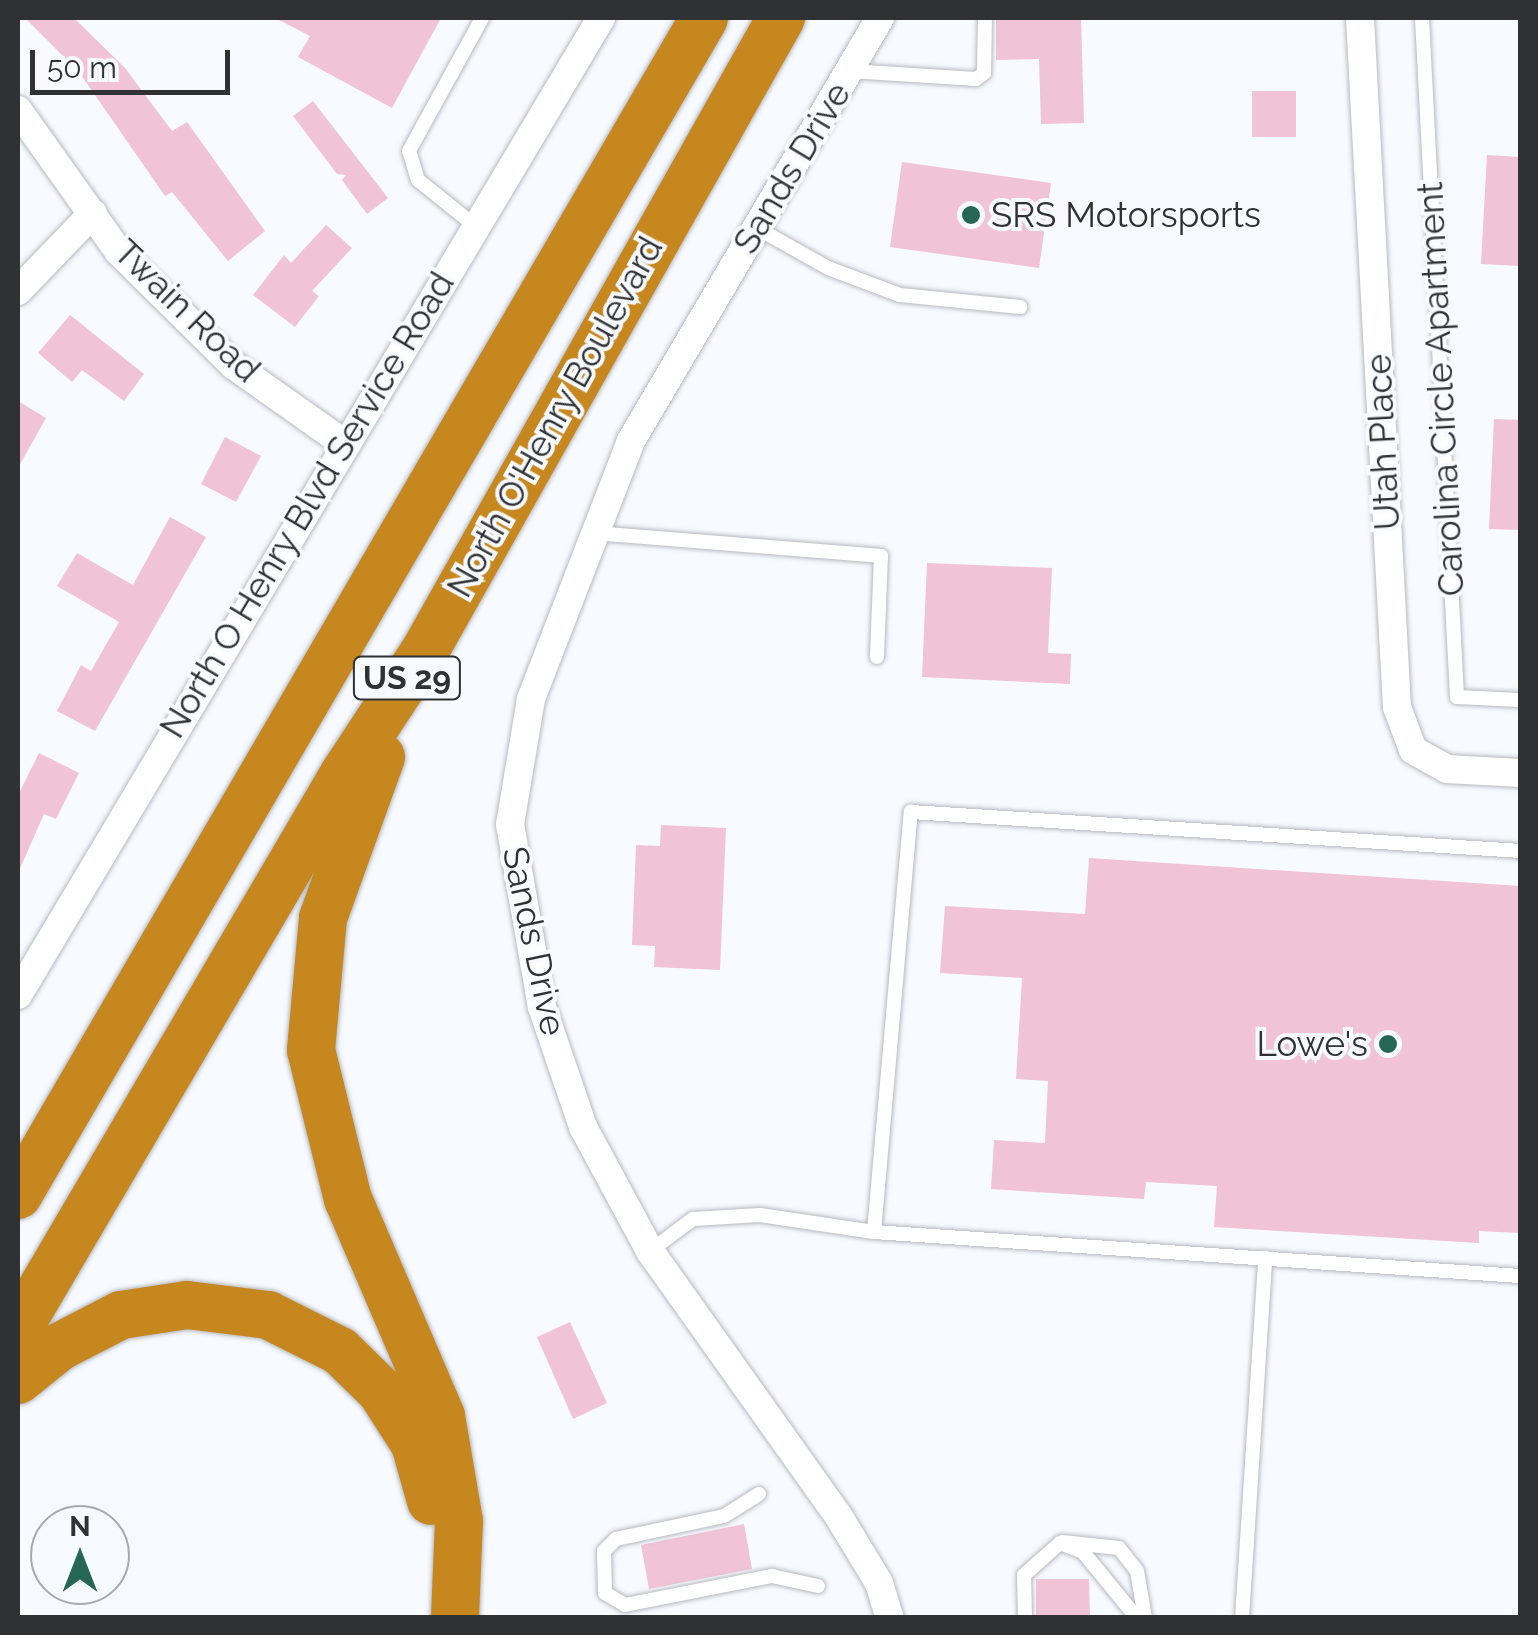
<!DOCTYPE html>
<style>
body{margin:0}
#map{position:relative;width:1538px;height:1635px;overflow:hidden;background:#f7faff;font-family:Raleway,sans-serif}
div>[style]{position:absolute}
.building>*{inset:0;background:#f0c3d7}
.roads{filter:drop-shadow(0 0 2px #b6bac0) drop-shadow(0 0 2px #b6bac0)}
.lane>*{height:14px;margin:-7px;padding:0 7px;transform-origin:7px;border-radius:7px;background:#fff}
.street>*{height:28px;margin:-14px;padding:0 14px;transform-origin:14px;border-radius:14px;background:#fff}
.highway>*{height:48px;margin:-24px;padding:0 24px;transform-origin:24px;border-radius:24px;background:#c6871f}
.dots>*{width:28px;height:28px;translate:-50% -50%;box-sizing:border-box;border:5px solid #f7faff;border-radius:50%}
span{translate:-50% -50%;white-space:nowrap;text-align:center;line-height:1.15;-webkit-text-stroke:8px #f7faff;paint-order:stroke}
.shield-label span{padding:2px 8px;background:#f7faff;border:2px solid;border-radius:8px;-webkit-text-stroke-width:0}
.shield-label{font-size:32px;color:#2f3133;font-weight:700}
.street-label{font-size:35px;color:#2f3133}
.poi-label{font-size:35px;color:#2f3133}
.left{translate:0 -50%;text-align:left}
.right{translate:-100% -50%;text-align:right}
.frame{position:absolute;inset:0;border:20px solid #2f3133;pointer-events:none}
.north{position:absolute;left:30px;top:1505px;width:100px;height:100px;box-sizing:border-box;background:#f7faff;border:2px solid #a7aaad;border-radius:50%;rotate:0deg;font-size:28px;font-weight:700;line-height:40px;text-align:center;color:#2f3133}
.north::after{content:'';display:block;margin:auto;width:35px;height:45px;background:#256655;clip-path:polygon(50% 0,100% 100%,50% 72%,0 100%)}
.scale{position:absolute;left:30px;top:50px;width:200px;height:45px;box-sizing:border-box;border:5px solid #2f3133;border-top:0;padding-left:12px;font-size:30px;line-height:35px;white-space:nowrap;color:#2f3133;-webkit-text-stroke:8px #f7faff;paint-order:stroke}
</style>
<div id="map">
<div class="building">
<i style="clip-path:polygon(25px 18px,74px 18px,125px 68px,172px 131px,187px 122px,265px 231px,228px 261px,172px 192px,165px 196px,79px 72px)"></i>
<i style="clip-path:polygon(275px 18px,441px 18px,392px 108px,298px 57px,310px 36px)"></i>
<i style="clip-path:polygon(996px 18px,1081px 18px,1084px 123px,1041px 124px,1039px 59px,996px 60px)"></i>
<i style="clip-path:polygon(1252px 91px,1296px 91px,1296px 137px,1252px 137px)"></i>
<i style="clip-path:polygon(313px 101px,388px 198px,367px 214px,342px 180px,346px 175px,337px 174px,293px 116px)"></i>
<i style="clip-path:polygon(1487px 155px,1520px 157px,1520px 266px,1481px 264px)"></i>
<i style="clip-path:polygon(902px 162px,1051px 183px,1039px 268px,890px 247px)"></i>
<i style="clip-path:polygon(326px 225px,352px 248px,312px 291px,319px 296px,295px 327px,253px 295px,284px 255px,291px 263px)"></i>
<i style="clip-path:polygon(70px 315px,144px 374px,124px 401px,82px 370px,72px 382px,38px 353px)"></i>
<i style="clip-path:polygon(18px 401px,46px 418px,18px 468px)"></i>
<i style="clip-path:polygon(1494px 419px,1520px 420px,1520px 530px,1489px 529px)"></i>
<i style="clip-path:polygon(225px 437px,261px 456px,236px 502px,201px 484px)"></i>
<i style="clip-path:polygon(170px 517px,206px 537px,95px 731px,57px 711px,81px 665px,91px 671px,119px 622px,57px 586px,77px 553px,133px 585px)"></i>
<i style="clip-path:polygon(927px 563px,1052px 568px,1048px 653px,1071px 654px,1070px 684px,922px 677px)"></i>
<i style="clip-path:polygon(39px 753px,79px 773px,56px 819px,44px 814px,18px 873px,18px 795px)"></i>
<i style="clip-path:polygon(661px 825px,726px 828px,720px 970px,654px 967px,655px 946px,632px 945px,636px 845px,660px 846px)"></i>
<i style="clip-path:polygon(1089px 858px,1520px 886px,1520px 1233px,1479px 1231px,1479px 1243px,1214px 1227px,1217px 1186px,1146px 1182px,1144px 1199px,991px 1189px,994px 1140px,1045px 1143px,1048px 1081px,1016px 1079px,1022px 978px,940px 973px,945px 906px,1085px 914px)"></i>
<i style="clip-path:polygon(570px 1322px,607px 1403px,573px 1419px,537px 1337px)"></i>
<i style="clip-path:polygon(744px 1524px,752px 1569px,649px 1589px,641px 1545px)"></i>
<i style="clip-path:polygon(1036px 1579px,1089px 1579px,1090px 1618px,1036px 1618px)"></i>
</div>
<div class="roads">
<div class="lane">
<i style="left:1422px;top:18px;width:680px;rotate:87.05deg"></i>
<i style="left:1457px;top:697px;width:63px;rotate:2.7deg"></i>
<i style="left:850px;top:71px;width:126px;rotate:3.6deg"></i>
<i style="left:976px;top:79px;width:10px;rotate:-37deg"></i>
<i style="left:984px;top:73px;width:55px;rotate:-89deg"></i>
<i style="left:474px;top:225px;width:72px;rotate:-141.2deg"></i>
<i style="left:418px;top:180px;width:30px;rotate:-107deg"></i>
<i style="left:409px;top:151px;width:152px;rotate:-61.2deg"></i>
<i style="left:757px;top:228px;width:81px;rotate:29.4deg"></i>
<i style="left:828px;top:268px;width:77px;rotate:20.6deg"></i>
<i style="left:900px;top:295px;width:121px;rotate:5.7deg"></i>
<i style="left:595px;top:533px;width:287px;rotate:4.6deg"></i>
<i style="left:881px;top:556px;width:101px;rotate:92.3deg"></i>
<i style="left:874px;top:1232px;width:422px;rotate:-85deg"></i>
<i style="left:911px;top:812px;width:610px;rotate:3.66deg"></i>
<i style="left:650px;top:1251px;width:54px;rotate:-36.7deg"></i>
<i style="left:693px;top:1219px;width:67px;rotate:-3.4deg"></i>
<i style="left:760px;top:1215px;width:115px;rotate:8.5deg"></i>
<i style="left:874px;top:1232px;width:647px;rotate:3.9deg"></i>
<i style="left:759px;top:1494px;width:41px;rotate:147.8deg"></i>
<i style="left:724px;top:1516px;width:110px;rotate:168deg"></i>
<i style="left:616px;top:1539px;width:17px;rotate:135deg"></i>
<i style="left:604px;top:1551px;width:42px;rotate:88.6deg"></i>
<i style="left:605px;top:1593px;width:23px;rotate:31deg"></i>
<i style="left:625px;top:1605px;width:150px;rotate:-11.2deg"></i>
<i style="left:772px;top:1576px;width:47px;rotate:12.3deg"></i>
<i style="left:1062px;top:1542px;width:57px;rotate:6deg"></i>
<i style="left:1119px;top:1548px;width:29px;rotate:52deg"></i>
<i style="left:1137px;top:1571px;width:48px;rotate:80.3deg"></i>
<i style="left:1025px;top:1618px;width:43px;rotate:-91.3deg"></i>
<i style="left:1024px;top:1575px;width:48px;rotate:-41.6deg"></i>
<i style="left:1060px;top:1543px;width:25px;rotate:21deg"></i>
<i style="left:1083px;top:1552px;width:85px;rotate:50.7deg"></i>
<i style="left:1242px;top:1618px;width:361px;rotate:-86.3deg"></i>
</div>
<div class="street">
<i style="left:880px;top:18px;width:491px;rotate:120.5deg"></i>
<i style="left:631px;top:441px;width:277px;rotate:111.2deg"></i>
<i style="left:531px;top:699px;width:127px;rotate:99.5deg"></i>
<i style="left:510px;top:824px;width:186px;rotate:80.1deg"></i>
<i style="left:542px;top:1007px;width:127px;rotate:71.1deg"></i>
<i style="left:583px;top:1127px;width:141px;rotate:61.6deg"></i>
<i style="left:650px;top:1251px;width:326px;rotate:54.6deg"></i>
<i style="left:839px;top:1517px;width:77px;rotate:58.8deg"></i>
<i style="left:879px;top:1583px;width:37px;rotate:73deg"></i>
<i style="left:1360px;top:18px;width:690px;rotate:86.93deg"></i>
<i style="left:1397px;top:707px;width:46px;rotate:69.6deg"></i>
<i style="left:1413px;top:750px;width:39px;rotate:29deg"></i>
<i style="left:1447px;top:769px;width:73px;rotate:3.1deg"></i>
<i style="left:18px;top:110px;width:174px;rotate:54.6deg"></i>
<i style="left:119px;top:252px;width:161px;rotate:44.7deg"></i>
<i style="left:233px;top:365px;width:133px;rotate:35.2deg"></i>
<i style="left:18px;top:291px;width:108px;rotate:-46.1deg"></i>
<i style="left:18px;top:995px;width:1138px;rotate:-59.17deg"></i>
</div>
<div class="highway">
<i style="left:381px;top:757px;width:171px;rotate:109.8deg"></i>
<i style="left:323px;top:918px;width:133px;rotate:95.2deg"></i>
<i style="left:311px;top:1050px;width:154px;rotate:76.1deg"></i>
<i style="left:348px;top:1199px;width:236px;rotate:66.8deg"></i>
<i style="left:441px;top:1416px;width:107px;rotate:80.3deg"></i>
<i style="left:459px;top:1521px;width:97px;rotate:92.4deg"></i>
<i style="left:18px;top:1195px;width:1362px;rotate:-59.76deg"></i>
<i style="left:18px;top:1329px;width:644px;rotate:-59.57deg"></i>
<i style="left:344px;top:774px;width:149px;rotate:-56.7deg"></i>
<i style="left:426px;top:649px;width:724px;rotate:-60.64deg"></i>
<i style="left:18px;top:1380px;width:53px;rotate:-38.8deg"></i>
<i style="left:59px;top:1347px;width:70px;rotate:-27.3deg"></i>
<i style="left:121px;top:1315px;width:67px;rotate:-8.6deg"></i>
<i style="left:187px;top:1305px;width:82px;rotate:7deg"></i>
<i style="left:268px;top:1315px;width:80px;rotate:26.6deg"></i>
<i style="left:340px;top:1351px;width:57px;rotate:44.3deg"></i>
<i style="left:381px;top:1391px;width:63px;rotate:57.3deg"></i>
<i style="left:415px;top:1444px;width:59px;rotate:74.3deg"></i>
</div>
</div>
<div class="dots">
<i style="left:971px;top:215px;background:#256655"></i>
<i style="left:1388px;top:1044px;background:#256655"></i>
</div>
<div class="shield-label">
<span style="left:407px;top:678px">US 29</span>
</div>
<div class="street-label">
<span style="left:792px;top:168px;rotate:-59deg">Sands Drive</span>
<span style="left:187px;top:311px;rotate:44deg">Twain Road</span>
<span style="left:1441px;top:389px;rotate:-93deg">Carolina Circle Apartment</span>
<span style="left:555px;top:417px;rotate:-61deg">North O'Henry Boulevard</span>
<span style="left:1383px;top:442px;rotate:-93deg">Utah Place</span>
<span style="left:307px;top:505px;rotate:-59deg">North O Henry Blvd Service Road</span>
<span style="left:534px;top:941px;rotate:78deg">Sands Drive</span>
</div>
<div class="poi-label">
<span class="left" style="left:991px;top:215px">SRS Motorsports</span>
<span class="right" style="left:1368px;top:1044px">Lowe's</span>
</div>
<div class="frame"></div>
<div class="north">N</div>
<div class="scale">50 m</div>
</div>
